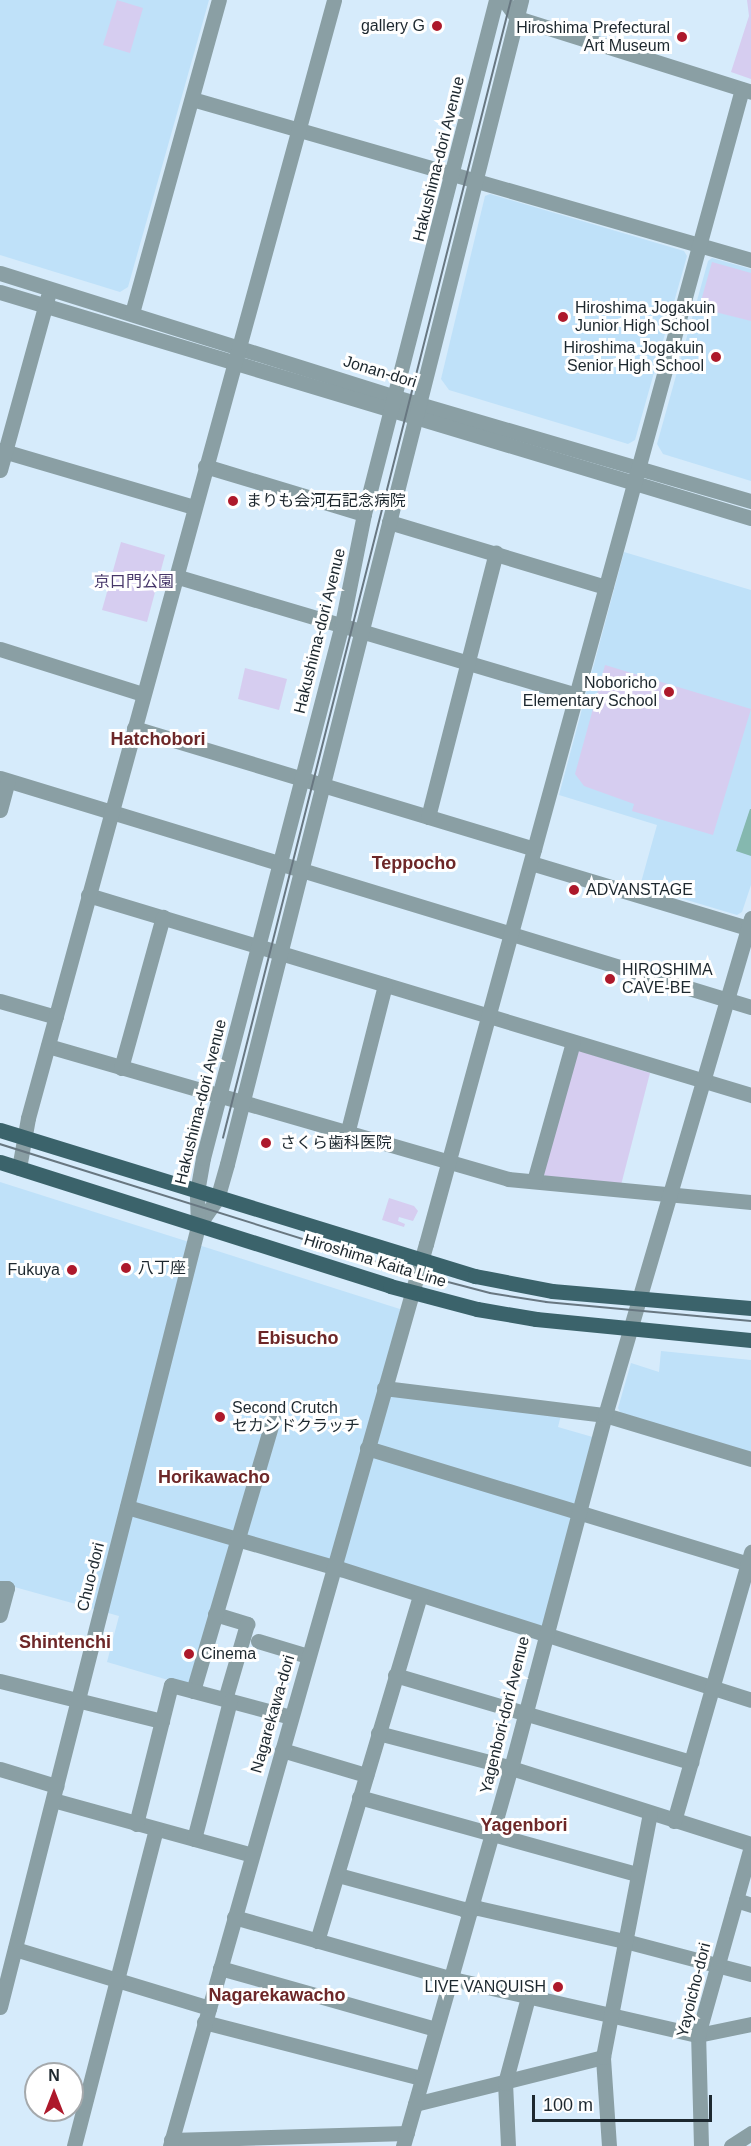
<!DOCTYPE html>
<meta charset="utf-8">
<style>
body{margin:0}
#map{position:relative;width:751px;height:2146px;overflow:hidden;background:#d6ebfb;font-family:Arial,"Noto Sans JP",sans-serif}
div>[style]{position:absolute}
.built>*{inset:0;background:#bfe1f9}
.green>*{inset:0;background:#d6cdf0}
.water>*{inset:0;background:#85b8af}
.minor>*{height:15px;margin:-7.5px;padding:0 7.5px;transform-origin:7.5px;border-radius:7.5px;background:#8a9fa4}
.major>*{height:15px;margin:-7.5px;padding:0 7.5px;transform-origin:7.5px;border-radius:7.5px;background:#3b636b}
.tram>*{height:1.5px;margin:-0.75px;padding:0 0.75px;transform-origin:0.75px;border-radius:0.75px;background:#687781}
.dots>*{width:16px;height:16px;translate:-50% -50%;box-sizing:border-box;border:3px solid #fff;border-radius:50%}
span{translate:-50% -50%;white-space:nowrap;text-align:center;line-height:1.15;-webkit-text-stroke:6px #fff;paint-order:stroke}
.poi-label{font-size:16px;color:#1d282f}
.right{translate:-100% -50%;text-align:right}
.left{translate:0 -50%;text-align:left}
.street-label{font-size:16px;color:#1d282f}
.park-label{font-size:16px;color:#463669}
.neighbourhood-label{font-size:18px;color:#6d2728;font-weight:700}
.north{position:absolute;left:24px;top:2062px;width:60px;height:60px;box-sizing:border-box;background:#fff;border:2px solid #a5a9ac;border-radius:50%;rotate:0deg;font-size:16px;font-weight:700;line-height:24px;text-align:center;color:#1d282f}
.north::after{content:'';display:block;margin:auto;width:21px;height:27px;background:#ad192b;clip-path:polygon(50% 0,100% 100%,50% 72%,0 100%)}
.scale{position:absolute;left:532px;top:2095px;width:180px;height:27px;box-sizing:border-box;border:3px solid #1d282f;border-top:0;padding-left:8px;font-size:18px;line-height:21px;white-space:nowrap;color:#1d282f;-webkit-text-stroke:4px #fff;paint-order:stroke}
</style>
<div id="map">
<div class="built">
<i style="clip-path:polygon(0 0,209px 0,128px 287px,120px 292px,0 255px)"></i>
<i style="clip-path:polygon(490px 194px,684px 251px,687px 256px,635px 440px,628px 444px,449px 390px,441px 379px,485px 196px)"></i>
<i style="clip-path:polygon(712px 258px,751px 269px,751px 481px,663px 454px,657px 444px,708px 261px)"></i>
<i style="clip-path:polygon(624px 552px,751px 590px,751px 885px,742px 912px,737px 915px,640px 886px,657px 825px,559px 795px)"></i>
<i style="clip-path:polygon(0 1182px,403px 1310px,381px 1389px,561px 1415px,558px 1427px,596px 1438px,543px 1632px,236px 1537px,192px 1687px,107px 1662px,119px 1616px,0 1583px)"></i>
<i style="clip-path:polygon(661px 1351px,751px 1360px,751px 1452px,621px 1414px,618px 1408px,631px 1363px,659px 1372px)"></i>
</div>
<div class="green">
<i style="clip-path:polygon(117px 0,143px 8px,130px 53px,103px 45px)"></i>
<i style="clip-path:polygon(747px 0,751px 0,751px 79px,731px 72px,749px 16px)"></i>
<i style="clip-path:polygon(712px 262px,751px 273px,751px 321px,699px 308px)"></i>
<i style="clip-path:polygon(121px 542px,165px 555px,147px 622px,102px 610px)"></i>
<i style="clip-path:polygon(605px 665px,751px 709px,713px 835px,632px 811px,634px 804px,584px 786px,575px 774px)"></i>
<i style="clip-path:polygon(245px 668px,287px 679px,279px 710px,238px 699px)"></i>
<i style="clip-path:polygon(580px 1051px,650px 1073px,621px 1185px,546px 1177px,541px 1171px,576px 1053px)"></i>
<i style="clip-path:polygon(389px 1198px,414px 1206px,418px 1211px,413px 1221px,399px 1217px,398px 1221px,405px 1224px,404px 1227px,382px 1220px)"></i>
</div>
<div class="water">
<i style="clip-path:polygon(750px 809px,751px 809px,751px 856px,736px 851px)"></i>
</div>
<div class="minor">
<i style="left:504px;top:0;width:22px;rotate:54deg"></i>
<i style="left:517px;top:18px;width:245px;rotate:17.5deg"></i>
<i style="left:192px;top:99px;width:582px;rotate:16.07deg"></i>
<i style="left:0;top:273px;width:414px;rotate:17.4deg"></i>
<i style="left:395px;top:397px;width:371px;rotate:16.3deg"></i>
<i style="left:0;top:292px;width:784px;rotate:16.75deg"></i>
<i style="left:132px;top:313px;width:325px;rotate:-74.5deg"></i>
<i style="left:0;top:450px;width:202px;rotate:16.4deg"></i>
<i style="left:205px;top:466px;width:166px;rotate:16.8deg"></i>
<i style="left:0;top:470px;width:180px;rotate:-74.6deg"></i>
<i style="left:389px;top:522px;width:226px;rotate:16.7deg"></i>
<i style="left:175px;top:576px;width:418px;rotate:16.5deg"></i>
<i style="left:0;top:649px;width:150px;rotate:17.5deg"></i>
<i style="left:134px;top:728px;width:418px;rotate:16.8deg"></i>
<i style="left:0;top:778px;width:785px;rotate:16.96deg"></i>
<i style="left:0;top:810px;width:30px;rotate:-75deg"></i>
<i style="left:428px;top:817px;width:273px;rotate:-75.6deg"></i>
<i style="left:531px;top:863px;width:227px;rotate:16.7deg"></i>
<i style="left:88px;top:895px;width:693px;rotate:16.79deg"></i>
<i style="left:0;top:1001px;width:58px;rotate:15.9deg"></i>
<i style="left:48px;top:1046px;width:479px;rotate:16.1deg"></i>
<i style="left:508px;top:1179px;width:244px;rotate:5.4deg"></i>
<i style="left:121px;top:1068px;width:157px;rotate:-74.5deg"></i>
<i style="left:347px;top:1134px;width:154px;rotate:-75.7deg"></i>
<i style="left:19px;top:1168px;width:51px;rotate:-79.8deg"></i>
<i style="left:28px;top:1118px;width:1159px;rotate:-74.69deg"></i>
<i style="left:534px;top:1181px;width:144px;rotate:-74.3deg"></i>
<i style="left:198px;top:1226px;width:33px;rotate:-55deg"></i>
<i style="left:217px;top:1199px;width:36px;rotate:-74deg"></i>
<i style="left:227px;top:1164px;width:1201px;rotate:-75.82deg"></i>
<i style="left:384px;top:1388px;width:223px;rotate:7deg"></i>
<i style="left:605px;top:1415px;width:152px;rotate:16.8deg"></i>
<i style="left:367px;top:1448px;width:401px;rotate:16.9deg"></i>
<i style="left:127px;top:1507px;width:223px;rotate:16.2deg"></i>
<i style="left:341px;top:1569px;width:430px;rotate:17.7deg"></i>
<i style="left:0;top:1588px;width:7px"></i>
<i style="left:7px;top:1588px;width:28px;rotate:105deg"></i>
<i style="left:215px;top:1614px;width:34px;rotate:17deg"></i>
<i style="left:247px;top:1624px;width:78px;rotate:106.3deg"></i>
<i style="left:258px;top:1641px;width:52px;rotate:16.7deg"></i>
<i style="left:395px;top:1675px;width:309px;rotate:16.4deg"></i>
<i style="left:0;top:1681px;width:167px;rotate:13.9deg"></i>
<i style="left:193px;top:1691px;width:284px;rotate:-73.6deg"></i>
<i style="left:378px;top:1733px;width:131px;rotate:14.6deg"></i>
<i style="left:505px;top:1766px;width:258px;rotate:17.6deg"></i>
<i style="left:282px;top:1750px;width:88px;rotate:16.6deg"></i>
<i style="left:0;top:1769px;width:59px;rotate:16.9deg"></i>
<i style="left:359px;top:1797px;width:288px;rotate:15.5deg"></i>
<i style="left:53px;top:1800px;width:206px;rotate:15.4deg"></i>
<i style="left:674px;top:1821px;width:280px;rotate:-74deg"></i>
<i style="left:136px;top:1824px;width:143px;rotate:-75.9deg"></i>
<i style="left:171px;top:1685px;width:124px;rotate:14.9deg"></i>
<i style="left:194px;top:1839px;width:143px;rotate:-75.4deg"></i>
<i style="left:338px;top:1875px;width:130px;rotate:15.2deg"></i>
<i style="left:463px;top:1909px;width:15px;rotate:-4deg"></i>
<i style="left:478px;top:1908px;width:151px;rotate:12.7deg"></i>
<i style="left:625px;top:1941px;width:130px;rotate:14.7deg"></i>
<i style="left:736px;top:1900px;width:16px;rotate:18deg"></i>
<i style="left:234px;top:1917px;width:232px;rotate:15.8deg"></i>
<i style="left:457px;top:1980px;width:247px;rotate:12.9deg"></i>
<i style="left:698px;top:2035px;width:54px;rotate:-11.7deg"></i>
<i style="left:317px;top:1941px;width:361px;rotate:-73.4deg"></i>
<i style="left:15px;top:1949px;width:203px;rotate:16.9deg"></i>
<i style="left:220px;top:1968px;width:224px;rotate:15.8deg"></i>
<i style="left:0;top:2007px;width:806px;rotate:-75.77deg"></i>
<i style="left:198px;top:1226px;width:34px;rotate:-92deg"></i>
<i style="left:197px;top:1192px;width:35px;rotate:-80deg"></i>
<i style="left:203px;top:1158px;width:552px;rotate:-75.41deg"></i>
<i style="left:342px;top:624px;width:112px;rotate:-78.7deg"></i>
<i style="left:364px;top:514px;width:531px;rotate:-75.6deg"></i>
<i style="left:204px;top:2022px;width:224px;rotate:14.5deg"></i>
<i style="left:415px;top:2104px;width:194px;rotate:-14deg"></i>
<i style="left:171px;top:2140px;width:236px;rotate:-1.7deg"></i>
<i style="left:74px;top:2146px;width:327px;rotate:-75.5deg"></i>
<i style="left:170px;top:2146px;width:938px;rotate:-74.16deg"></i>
<i style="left:426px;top:1244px;width:1197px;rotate:-74.7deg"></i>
<i style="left:403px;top:2146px;width:393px;rotate:-74.1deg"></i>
<i style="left:511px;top:1768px;width:365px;rotate:-75.1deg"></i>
<i style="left:605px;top:1415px;width:518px;rotate:-73.63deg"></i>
<i style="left:508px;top:2146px;width:63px;rotate:-92.7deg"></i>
<i style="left:505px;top:2083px;width:89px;rotate:-75deg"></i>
<i style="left:609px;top:2146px;width:89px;rotate:-93.9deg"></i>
<i style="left:603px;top:2057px;width:248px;rotate:-79.1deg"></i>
<i style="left:701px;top:2146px;width:111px;rotate:-91.5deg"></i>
<i style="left:698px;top:2035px;width:196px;rotate:-74.3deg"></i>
<i style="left:731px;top:2146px;width:24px;rotate:-33deg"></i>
</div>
<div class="major">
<i style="left:0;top:1130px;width:497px;rotate:17.1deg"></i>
<i style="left:475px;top:1276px;width:78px;rotate:11deg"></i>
<i style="left:552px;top:1291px;width:200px;rotate:4.9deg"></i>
<i style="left:0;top:1162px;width:409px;rotate:17.6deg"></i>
<i style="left:390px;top:1286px;width:90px;rotate:14.8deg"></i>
<i style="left:477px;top:1309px;width:60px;rotate:9.6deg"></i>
<i style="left:536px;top:1319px;width:216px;rotate:5.6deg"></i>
</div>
<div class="tram">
<i style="left:223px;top:1138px;width:1174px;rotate:-75.8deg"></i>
<i style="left:0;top:1144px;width:414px;rotate:17.4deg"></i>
<i style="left:395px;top:1268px;width:98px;rotate:14.7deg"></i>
<i style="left:490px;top:1293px;width:57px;rotate:9.1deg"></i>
<i style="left:546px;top:1302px;width:206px;rotate:5.3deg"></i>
</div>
<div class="dots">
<i style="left:437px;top:26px;background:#ad192b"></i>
<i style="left:682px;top:37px;background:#ad192b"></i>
<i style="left:563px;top:317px;background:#ad192b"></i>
<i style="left:716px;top:357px;background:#ad192b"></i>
<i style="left:233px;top:501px;background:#ad192b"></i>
<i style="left:669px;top:692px;background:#ad192b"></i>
<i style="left:574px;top:890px;background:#ad192b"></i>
<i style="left:610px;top:979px;background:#ad192b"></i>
<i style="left:266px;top:1143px;background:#ad192b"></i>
<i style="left:126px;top:1268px;background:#ad192b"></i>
<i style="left:72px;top:1270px;background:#ad192b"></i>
<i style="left:220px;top:1417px;background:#ad192b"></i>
<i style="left:189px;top:1654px;background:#ad192b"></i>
<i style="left:558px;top:1987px;background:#ad192b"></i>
</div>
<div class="poi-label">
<span class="right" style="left:425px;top:26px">gallery G</span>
<span class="right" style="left:670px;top:37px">Hiroshima Prefectural<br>Art Museum</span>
<span class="left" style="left:575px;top:317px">Hiroshima Jogakuin<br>Junior High School</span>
<span class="right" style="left:704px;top:357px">Hiroshima Jogakuin<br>Senior High School</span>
<span class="left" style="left:246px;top:501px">まりも会河石記念病院</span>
<span class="right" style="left:657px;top:692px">Noboricho<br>Elementary School</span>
<span class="left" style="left:586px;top:890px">ADVANSTAGE</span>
<span class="left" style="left:622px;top:979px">HIROSHIMA<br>CAVE-BE</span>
<span class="left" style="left:280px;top:1143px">さくら歯科医院</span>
<span class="left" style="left:138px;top:1268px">八丁座</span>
<span class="right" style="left:60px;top:1270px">Fukuya</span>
<span class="left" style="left:232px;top:1417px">Second Crutch<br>セカンドクラッチ</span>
<span class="left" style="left:201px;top:1654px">Cinema</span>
<span class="right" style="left:546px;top:1987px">LIVE VANQUISH</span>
</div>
<div class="street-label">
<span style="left:439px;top:159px;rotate:-76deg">Hakushima-dori Avenue</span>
<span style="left:380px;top:372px;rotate:17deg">Jonan-dori</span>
<span style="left:320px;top:631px;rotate:-76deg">Hakushima-dori Avenue</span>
<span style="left:201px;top:1102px;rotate:-76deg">Hakushima-dori Avenue</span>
<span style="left:375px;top:1261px;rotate:17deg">Hiroshima Kaita Line</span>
<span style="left:91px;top:1577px;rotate:-76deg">Chuo-dori</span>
<span style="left:273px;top:1714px;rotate:-74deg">Nagarekawa-dori</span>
<span style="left:505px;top:1715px;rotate:-76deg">Yagenbori-dori Avenue</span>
<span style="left:694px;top:1990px;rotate:-76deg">Yayoicho-dori</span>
</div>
<div class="park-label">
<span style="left:134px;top:582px">京口門公園</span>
</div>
<div class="neighbourhood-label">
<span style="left:158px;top:739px">Hatchobori</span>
<span style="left:414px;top:863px">Teppocho</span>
<span style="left:298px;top:1338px">Ebisucho</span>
<span style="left:214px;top:1477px">Horikawacho</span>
<span style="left:65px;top:1642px">Shintenchi</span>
<span style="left:524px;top:1825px">Yagenbori</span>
<span style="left:277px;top:1995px">Nagarekawacho</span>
</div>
<div class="north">N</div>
<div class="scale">100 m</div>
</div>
